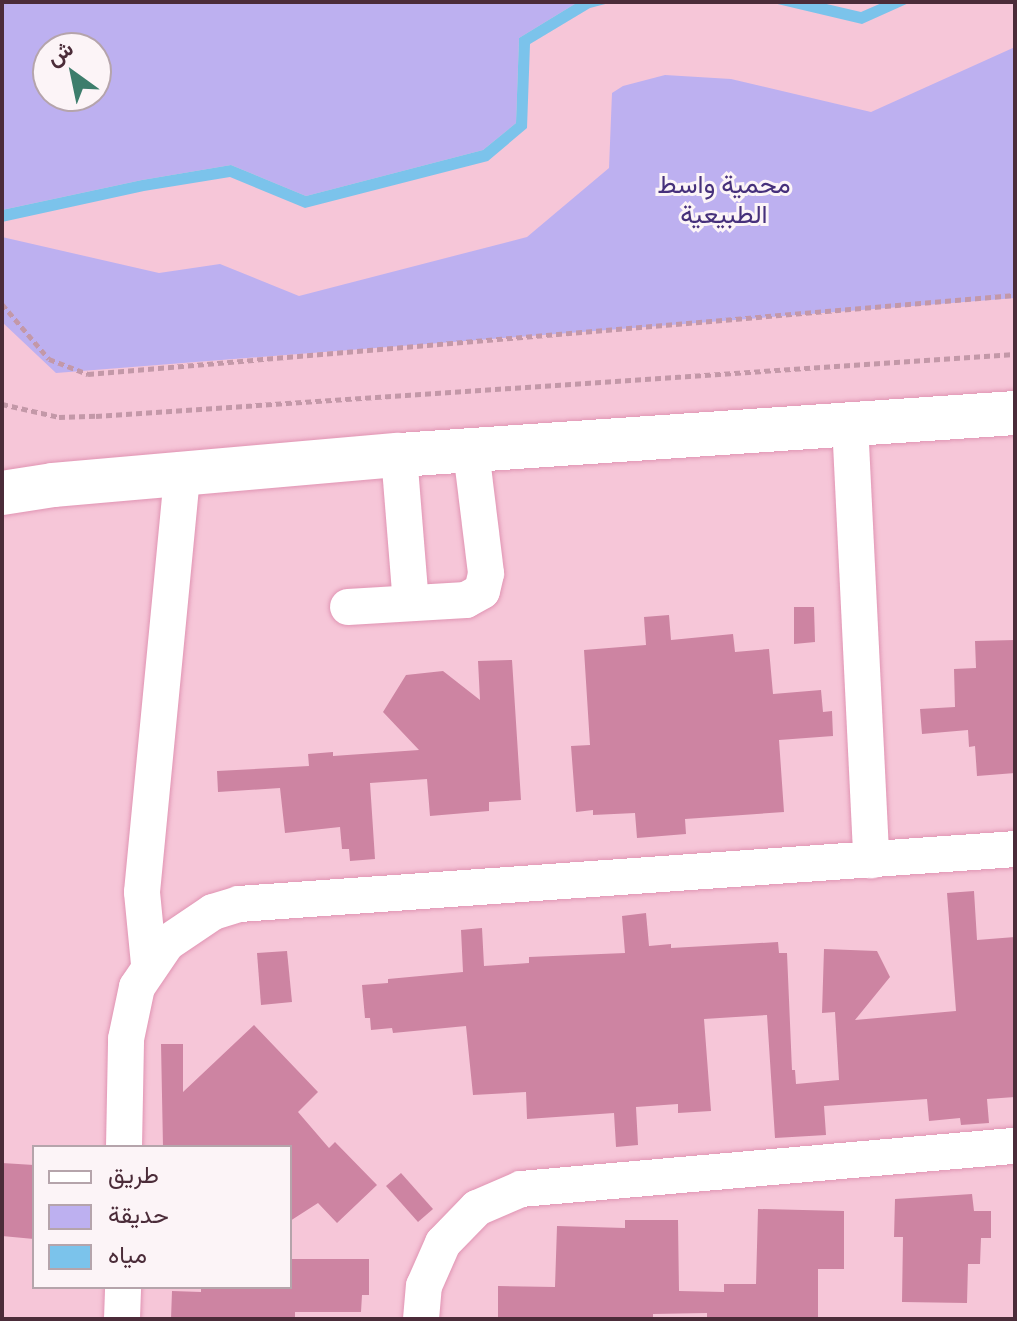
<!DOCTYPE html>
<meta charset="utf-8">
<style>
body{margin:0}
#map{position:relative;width:1017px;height:1321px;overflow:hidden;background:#f6c6d8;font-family:"Fira Sans Condensed",Vazirmatn,sans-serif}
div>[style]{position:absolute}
.green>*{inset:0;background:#bdb0f0}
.water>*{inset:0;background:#7bc3eb}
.building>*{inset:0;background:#cd84a2}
.path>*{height:5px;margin-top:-2.5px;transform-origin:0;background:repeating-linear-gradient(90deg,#c398a8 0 6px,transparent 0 10px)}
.roads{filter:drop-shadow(0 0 2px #e094b3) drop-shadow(0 0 2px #e094b3)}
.minor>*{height:36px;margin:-18px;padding:0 18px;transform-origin:18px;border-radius:18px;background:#fff}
.major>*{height:44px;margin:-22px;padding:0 22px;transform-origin:22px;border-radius:22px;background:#fff}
span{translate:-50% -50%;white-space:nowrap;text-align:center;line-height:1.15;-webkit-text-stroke:6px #fcf4f7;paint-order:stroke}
.park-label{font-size:26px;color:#46307b}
.frame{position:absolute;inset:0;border:4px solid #4b2c39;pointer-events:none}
.legend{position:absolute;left:32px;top:1145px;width:260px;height:144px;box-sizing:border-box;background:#fcf4f7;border:2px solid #b5a4ab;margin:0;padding:10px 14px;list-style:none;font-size:24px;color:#4b2c39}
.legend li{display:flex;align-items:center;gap:16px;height:40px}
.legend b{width:40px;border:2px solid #b5a4ab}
.north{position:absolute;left:32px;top:32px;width:80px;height:80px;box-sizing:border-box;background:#fcf4f7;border:2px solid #b5a4ab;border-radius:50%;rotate:327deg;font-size:22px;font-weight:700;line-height:32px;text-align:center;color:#4b2c39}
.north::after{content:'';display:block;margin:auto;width:28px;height:36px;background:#3d7d6c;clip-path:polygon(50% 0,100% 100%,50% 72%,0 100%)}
</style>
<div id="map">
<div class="green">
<i style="clip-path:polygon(evenodd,2px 2px,578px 2px,519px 38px,516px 123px,483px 150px,306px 196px,231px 165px,142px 180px,2px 210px,2px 2px,48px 48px,96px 48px,96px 96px,48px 96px,48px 48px)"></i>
<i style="clip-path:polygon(1015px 47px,1015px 298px,56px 373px,2px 322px,2px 237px,159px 273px,220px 264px,299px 296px,527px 237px,609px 168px,612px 93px,623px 86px,665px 75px,731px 79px,871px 112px)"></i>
</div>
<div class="water">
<i style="clip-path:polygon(578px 2px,613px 2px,590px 8px,530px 44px,527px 128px,488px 161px,305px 208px,230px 177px,144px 191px,2px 222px,2px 210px,142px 180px,231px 165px,306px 196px,483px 150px,516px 123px,519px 38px)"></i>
<i style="clip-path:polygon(769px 2px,818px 2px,861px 12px,884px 2px,911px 2px,862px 24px)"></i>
</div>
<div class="building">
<i style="clip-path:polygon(794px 607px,814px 607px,815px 642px,794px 644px)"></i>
<i style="clip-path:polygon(669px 615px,671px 640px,733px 634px,735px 652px,769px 649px,773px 694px,821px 690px,823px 712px,832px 711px,833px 736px,779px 740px,784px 812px,685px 819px,686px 834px,637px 838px,635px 813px,593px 815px,593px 810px,576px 812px,571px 746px,590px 745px,584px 650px,646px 645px,644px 617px)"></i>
<i style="clip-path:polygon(1015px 640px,1015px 773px,977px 776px,975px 746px,969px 747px,968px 730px,922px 734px,920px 709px,955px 707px,954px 669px,976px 668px,975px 641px)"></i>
<i style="clip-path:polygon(512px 660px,521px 800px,489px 802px,489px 811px,430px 816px,427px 779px,370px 783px,375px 859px,350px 861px,349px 849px,342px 849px,340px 827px,285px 833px,280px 788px,218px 792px,217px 771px,309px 766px,308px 754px,333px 752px,333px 756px,419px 750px,383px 712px,406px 675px,443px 671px,480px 700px,478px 661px)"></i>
<i style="clip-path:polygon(974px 891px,977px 940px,1015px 937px,1015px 1097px,987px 1099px,989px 1123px,961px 1125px,960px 1118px,929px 1121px,927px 1099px,824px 1106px,826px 1135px,775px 1138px,767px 1015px,704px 1019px,711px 1111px,678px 1113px,678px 1104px,636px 1107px,638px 1145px,616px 1147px,614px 1113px,527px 1119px,526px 1092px,473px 1095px,466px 1026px,393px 1033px,392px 1028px,371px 1030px,370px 1018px,365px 1018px,362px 985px,388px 983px,388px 979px,463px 972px,461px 930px,482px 928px,484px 966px,529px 963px,529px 957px,625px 953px,622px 916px,646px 913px,649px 946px,671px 944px,671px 948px,778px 942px,779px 953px,787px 953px,792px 1070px,795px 1070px,796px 1084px,839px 1080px,835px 1012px,822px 1013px,824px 949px,877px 951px,890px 977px,855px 1020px,956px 1011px,947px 893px)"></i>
<i style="clip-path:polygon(287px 951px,292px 1002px,261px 1005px,257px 953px)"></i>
<i style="clip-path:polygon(254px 1025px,318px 1092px,298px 1112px,329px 1148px,335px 1142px,377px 1185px,337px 1223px,318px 1203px,290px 1221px,290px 1147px,163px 1147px,161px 1044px,183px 1044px,183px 1092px)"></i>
<i style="clip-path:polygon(2px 1163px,34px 1165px,34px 1239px,2px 1236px)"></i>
<i style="clip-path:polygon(401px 1173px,433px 1209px,418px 1222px,386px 1186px)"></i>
<i style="clip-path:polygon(972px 1194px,974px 1211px,991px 1211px,991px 1238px,981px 1238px,980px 1264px,968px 1264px,967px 1303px,902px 1302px,903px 1237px,894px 1237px,895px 1199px)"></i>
<i style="clip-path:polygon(758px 1209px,844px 1211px,844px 1269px,818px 1269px,818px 1319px,707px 1319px,707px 1313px,653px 1314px,653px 1319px,498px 1319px,498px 1286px,555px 1287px,557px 1226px,625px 1228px,625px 1220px,678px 1220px,679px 1291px,724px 1292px,724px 1284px,756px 1284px)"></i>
<i style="clip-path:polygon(290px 1259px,369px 1259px,369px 1295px,362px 1295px,361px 1312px,295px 1312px,295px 1319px,171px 1319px,172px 1291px,201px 1292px,201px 1287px,290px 1287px)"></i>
</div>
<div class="path">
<i style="left:2px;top:304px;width:72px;rotate:49.5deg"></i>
<i style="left:49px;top:359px;width:42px;rotate:21deg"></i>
<i style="left:88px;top:374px;width:930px;rotate:-4.87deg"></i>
<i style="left:2px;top:404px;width:58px;rotate:12.8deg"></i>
<i style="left:59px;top:417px;width:37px;rotate:-2deg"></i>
<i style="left:96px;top:416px;width:921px;rotate:-3.86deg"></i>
</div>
<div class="roads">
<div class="minor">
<i style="left:850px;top:423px;width:438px;rotate:87.2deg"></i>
<i style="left:399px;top:455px;width:148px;rotate:85.4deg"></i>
<i style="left:348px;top:607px;width:118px;rotate:-3.4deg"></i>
<i style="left:466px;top:600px;width:18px;rotate:-29deg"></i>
<i style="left:482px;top:591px;width:18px;rotate:-77deg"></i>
<i style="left:486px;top:573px;width:124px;rotate:-97deg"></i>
<i style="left:149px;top:964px;width:72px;rotate:-95.6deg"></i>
<i style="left:142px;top:892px;width:420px;rotate:-84.5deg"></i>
<i style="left:124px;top:1147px;width:108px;rotate:-88.9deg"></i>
<i style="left:126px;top:1039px;width:53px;rotate:-78.1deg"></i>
<i style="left:137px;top:987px;width:53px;rotate:-55.7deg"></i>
<i style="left:167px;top:943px;width:55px;rotate:-34deg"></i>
<i style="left:213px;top:912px;width:27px;rotate:-17deg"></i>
<i style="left:239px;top:904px;width:778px;rotate:-4.05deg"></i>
<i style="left:122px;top:1319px;width:32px;rotate:-88deg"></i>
<i style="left:421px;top:1319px;width:33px;rotate:-85deg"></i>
<i style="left:424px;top:1286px;width:47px;rotate:-66.2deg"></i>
<i style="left:443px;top:1243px;width:49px;rotate:-45.8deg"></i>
<i style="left:477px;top:1208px;width:48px;rotate:-23.4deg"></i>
<i style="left:521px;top:1189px;width:496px;rotate:-5deg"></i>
</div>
<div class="major">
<i style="left:2px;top:493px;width:52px;rotate:-8.9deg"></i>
<i style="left:53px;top:485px;width:347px;rotate:-5deg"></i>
<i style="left:399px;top:455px;width:617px;rotate:-3.9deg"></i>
</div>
</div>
<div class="park-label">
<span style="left:724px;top:200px">محمية واسط<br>الطبيعية</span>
</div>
<div class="frame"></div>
<ul class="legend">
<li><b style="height:10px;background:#fff"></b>طريق</li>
<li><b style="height:22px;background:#bdb0f0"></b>حديقة</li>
<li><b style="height:22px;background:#7bc3eb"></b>مياه</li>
</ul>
<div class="north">ش</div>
</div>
